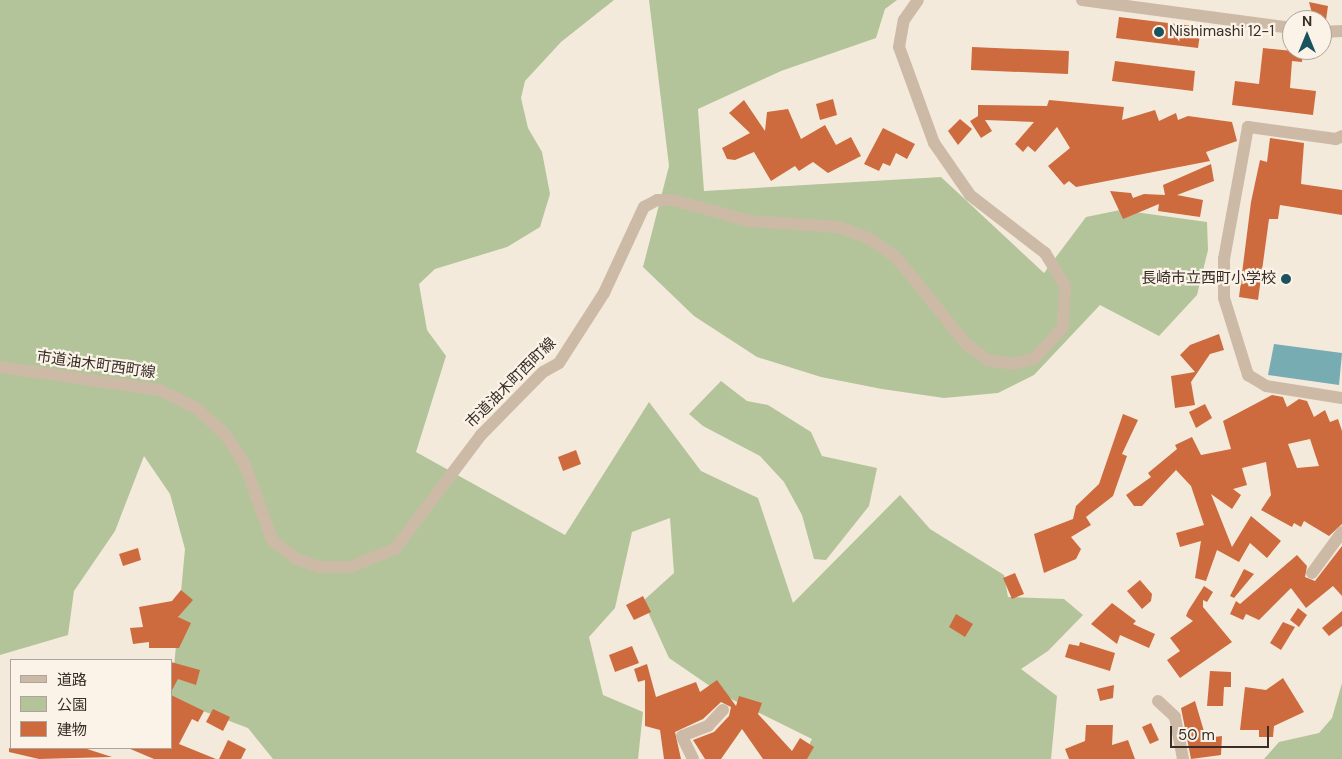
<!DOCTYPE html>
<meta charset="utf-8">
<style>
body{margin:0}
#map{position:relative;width:1342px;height:759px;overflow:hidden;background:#f4eadb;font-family:"DM Sans","Noto Sans JP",sans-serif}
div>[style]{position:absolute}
.green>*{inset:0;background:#b3c49a}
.water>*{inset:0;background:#78acb3}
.building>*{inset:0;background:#ce6b3e}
.minor>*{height:12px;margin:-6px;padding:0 6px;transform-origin:6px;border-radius:6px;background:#cdbaa6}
.tertiary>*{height:12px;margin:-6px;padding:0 6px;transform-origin:6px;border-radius:6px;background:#cdbaa6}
.dots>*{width:14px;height:14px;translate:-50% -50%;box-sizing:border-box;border:2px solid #fbf3e8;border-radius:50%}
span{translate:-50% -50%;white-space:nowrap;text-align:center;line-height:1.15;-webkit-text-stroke:4.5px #fbf3e8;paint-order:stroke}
.poi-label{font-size:15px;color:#382e27}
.left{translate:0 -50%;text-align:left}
.right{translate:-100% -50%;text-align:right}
.street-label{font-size:15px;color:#382e27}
.legend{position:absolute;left:10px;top:659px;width:162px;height:90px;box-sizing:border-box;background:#fbf3e8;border:1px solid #ada49b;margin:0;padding:6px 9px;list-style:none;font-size:15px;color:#382e27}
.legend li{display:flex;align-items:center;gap:10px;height:25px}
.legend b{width:25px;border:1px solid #ada49b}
.north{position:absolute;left:1282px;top:10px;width:50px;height:50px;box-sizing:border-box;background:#fbf3e8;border:1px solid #ada49b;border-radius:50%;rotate:0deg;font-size:14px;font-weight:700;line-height:20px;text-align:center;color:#382e27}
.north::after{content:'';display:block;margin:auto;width:18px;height:22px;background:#1a535c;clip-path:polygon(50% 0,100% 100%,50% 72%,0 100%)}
.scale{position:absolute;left:1170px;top:726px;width:99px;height:22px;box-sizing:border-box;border:2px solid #382e27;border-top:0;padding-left:6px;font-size:15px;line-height:18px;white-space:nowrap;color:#382e27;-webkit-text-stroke:4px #fbf3e8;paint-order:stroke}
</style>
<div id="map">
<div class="green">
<i style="clip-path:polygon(0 0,614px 0,561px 42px,525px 81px,521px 98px,528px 128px,542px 152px,550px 194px,540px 227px,507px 247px,435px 269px,419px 284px,427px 330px,446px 356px,416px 452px,565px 535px,649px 402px,701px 471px,758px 498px,793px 603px,900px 495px,930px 529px,1004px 575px,1008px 597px,1064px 599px,1083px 615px,1048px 651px,1021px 669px,1057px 696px,1051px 759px,802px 759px,812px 739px,723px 695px,669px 658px,643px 601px,674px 573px,670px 518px,632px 532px,615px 608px,589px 637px,603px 695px,643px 712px,638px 759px,273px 759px,248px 728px,171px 699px,185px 549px,170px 494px,144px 456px,115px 531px,74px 591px,68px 635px,0 655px)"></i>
<i style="clip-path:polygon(649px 0,897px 0,885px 9px,876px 38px,781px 71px,698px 109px,704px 191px,941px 177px,1044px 273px,1086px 217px,1120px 210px,1207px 222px,1208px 250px,1197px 295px,1159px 336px,1100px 305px,1034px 375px,998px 393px,944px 398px,882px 389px,821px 377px,757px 357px,694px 316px,643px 267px,669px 166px)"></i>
<i style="clip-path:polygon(721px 381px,747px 401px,768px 405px,811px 432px,822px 456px,877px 468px,869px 506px,826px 560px,814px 559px,802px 515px,784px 482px,760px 456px,703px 426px,689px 414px)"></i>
<i style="clip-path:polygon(1342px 683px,1342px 759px,1264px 759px,1279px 742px,1319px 733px,1332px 718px)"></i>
</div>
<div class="water">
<i style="clip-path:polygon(1274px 344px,1342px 353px,1339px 385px,1268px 375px)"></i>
</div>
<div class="building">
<i style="clip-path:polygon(1309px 2px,1328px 6px,1326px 20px,1313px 17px)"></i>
<i style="clip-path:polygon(1119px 17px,1201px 27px,1198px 48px,1116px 38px)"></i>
<i style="clip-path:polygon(972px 47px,1069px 51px,1068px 74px,971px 70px)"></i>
<i style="clip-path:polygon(1263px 48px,1303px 52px,1302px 62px,1292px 61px,1290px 88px,1316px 91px,1313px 115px,1232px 105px,1235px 81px,1259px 84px)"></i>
<i style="clip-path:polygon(1115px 61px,1195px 71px,1193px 91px,1112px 81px)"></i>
<i style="clip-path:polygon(833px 99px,837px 115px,820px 120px,816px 104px)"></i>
<i style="clip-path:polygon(744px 100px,765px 131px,767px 112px,788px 109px,801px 139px,825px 125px,836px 145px,851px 137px,861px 156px,828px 173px,813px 162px,799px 171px,795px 166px,771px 181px,754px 152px,735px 160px,727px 159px,722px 148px,750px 133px,729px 113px)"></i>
<i style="clip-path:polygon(1049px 100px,1124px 107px,1122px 120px,1155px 110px,1159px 121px,1176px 113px,1178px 120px,1188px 116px,1232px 122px,1237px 141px,1206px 152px,1210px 161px,1076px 187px,1069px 181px,1064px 185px,1048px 166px,1070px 148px,1057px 127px,1035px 152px,1028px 146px,1023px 152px,1015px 144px,1034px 122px,985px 120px,992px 131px,981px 138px,970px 121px,978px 116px,978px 105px,1047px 106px)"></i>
<i style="clip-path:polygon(960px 119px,972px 129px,958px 145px,948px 131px)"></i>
<i style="clip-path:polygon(883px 128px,915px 144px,907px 159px,896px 153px,890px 166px,883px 163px,879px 171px,864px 164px)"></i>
<i style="clip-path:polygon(1270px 138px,1304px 143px,1301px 184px,1342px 190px,1342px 215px,1280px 205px,1278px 219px,1269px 219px,1258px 300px,1239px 297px,1251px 202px,1260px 160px,1267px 162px)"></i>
<i style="clip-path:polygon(1211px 164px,1214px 181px,1177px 195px,1203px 200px,1200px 217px,1158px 211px,1159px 204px,1123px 219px,1110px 191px,1131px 193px,1133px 198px,1144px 194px,1165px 195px,1163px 185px)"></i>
<i style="clip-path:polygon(1219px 334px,1224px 350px,1210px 354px,1191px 382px,1195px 405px,1175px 408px,1171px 376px,1195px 372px,1180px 355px,1190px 345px)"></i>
<i style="clip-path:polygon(evenodd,1272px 395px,1283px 397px,1287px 407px,1299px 399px,1307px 401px,1314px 417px,1325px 410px,1330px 422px,1338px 419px,1342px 431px,1342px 524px,1329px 536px,1304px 521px,1301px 527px,1294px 523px,1292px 527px,1261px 510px,1271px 495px,1266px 462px,1242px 468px,1247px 485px,1233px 489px,1241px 495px,1232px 509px,1211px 494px,1232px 547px,1251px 516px,1281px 541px,1267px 558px,1250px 543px,1239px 562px,1217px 550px,1206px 581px,1195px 578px,1201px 541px,1180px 547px,1176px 533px,1204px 525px,1191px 486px,1176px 470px,1142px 506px,1134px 506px,1126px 495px,1151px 477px,1148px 473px,1177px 449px,1175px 445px,1192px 437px,1201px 455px,1231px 449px,1223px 421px,1272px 395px,1310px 439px,1319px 466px,1297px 468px,1288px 444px,1310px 439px)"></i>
<i style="clip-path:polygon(1205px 404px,1212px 418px,1196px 428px,1189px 412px)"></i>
<i style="clip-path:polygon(1123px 414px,1138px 420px,1122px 454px,1127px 456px,1113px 496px,1086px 517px,1091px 525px,1071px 537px,1081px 549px,1076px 559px,1044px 573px,1034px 534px,1073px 519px,1076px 506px,1099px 484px)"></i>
<i style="clip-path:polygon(576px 450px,581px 464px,563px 471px,558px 457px)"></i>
<i style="clip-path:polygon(1342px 546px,1342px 596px,1333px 586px,1306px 608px,1291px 588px,1259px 620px,1246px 614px,1243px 620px,1230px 614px,1236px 601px,1240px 604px,1297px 555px,1307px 566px,1305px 577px,1315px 581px)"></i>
<i style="clip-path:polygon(138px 548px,141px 560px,123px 566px,119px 554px)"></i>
<i style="clip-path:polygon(1244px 569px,1254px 574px,1234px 598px,1230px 596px)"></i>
<i style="clip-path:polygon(1015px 573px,1024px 594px,1012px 599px,1003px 578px)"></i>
<i style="clip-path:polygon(1140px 580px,1152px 594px,1151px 601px,1142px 609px,1127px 591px)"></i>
<i style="clip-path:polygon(1204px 586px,1213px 592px,1207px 602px,1203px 600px,1203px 607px,1232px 642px,1180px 678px,1167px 660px,1180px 651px,1170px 638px,1193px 621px,1186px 616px,1188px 611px)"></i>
<i style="clip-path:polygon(181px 590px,193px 600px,178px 617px,191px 623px,179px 648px,149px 648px,149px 642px,133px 644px,130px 628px,143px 627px,139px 607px,172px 601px)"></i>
<i style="clip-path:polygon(643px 596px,651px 612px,634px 620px,626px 605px)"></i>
<i style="clip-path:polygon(1112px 603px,1136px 621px,1133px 624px,1155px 634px,1149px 648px,1120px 635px,1117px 644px,1091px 624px)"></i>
<i style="clip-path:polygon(1298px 608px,1307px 615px,1299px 627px,1290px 620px)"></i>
<i style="clip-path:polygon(1342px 611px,1342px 626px,1329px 636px,1322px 628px)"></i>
<i style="clip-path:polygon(956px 614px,973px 624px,965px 637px,949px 627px)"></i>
<i style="clip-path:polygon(1283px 622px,1295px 627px,1281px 650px,1270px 643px)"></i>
<i style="clip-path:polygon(1080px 642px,1115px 653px,1110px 671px,1065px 657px,1069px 644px,1079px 646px)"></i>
<i style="clip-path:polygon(632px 646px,639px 663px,615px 672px,609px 655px)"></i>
<i style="clip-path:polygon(171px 662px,200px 670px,196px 685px,178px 679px,171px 692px)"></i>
<i style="clip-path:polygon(647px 664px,656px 697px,696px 682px,700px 692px,717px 680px,736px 706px,739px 696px,762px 703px,758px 714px,792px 751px,800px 738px,814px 747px,807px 759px,763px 759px,742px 729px,721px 759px,705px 759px,693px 740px,714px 732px,729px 716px,731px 707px,721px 702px,703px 719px,675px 732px,681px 759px,664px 759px,660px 730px,645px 726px,645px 680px,638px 682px,634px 669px)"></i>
<i style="clip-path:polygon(1210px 671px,1231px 672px,1231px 687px,1224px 687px,1223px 706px,1207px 706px)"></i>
<i style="clip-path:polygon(1283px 678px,1304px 712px,1274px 726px,1273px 737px,1259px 737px,1259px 730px,1240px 730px,1245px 687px,1266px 690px)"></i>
<i style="clip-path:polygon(1114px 685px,1113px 698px,1100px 701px,1097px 689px)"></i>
<i style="clip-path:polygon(171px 695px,204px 711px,198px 722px,192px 719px,179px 744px,216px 759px,154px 759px,128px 748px,171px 748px)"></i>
<i style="clip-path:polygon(1195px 701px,1206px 738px,1222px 736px,1221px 755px,1191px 759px,1181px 708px)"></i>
<i style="clip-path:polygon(213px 709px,230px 717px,223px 731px,206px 722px)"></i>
<i style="clip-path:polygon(1151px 723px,1159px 740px,1150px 744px,1142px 727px)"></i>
<i style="clip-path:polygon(1086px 725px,1113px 725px,1112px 745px,1128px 740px,1135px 759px,1069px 759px,1065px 749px,1085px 741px)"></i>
<i style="clip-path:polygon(228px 740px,246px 749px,241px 759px,219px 759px)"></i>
<i style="clip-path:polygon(9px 748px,84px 748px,112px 757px,39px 759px,9px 752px)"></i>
</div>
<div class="minor">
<i style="left:1342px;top:136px;width:7px;rotate:153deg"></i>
<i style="left:1336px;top:139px;width:89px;rotate:-172.2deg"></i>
<i style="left:1248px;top:127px;width:134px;rotate:100.3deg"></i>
<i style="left:1224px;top:259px;width:39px;rotate:90deg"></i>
<i style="left:1224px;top:298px;width:81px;rotate:72.7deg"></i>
<i style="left:1248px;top:375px;width:21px;rotate:31deg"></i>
<i style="left:1266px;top:386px;width:77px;rotate:9deg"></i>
<i style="left:1312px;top:573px;width:51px;rotate:-53.8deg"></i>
<i style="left:1158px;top:701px;width:23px;rotate:43deg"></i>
<i style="left:1175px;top:717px;width:43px;rotate:79.2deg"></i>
<i style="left:693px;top:759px;width:25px;rotate:-116deg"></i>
<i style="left:682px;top:736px;width:28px;rotate:-21deg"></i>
<i style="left:708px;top:726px;width:22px;rotate:-47deg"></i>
</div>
<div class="tertiary">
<i style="left:1082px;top:0;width:212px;rotate:7.6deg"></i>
<i style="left:1322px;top:32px;width:20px;rotate:-3deg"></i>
<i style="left:0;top:367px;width:162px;rotate:8.2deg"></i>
<i style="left:160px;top:390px;width:40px;rotate:26.6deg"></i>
<i style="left:196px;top:408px;width:39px;rotate:42deg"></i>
<i style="left:225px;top:434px;width:37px;rotate:57deg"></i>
<i style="left:245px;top:465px;width:80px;rotate:70.2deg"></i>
<i style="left:272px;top:540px;width:31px;rotate:38deg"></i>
<i style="left:296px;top:559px;width:24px;rotate:19deg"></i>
<i style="left:319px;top:567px;width:31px"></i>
<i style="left:350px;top:567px;width:48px;rotate:-21.8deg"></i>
<i style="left:395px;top:549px;width:143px;rotate:-53deg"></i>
<i style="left:481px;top:435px;width:88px;rotate:-45.5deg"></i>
<i style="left:543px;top:372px;width:18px;rotate:-29deg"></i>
<i style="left:559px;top:363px;width:83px;rotate:-57.3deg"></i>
<i style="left:604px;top:293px;width:95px;rotate:-65.1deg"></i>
<i style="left:644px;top:207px;width:15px;rotate:-28deg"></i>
<i style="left:657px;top:200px;width:16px"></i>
<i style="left:673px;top:200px;width:80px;rotate:15.3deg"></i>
<i style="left:750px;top:221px;width:89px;rotate:3.9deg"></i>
<i style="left:839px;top:227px;width:33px;rotate:21deg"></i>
<i style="left:870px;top:239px;width:32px;rotate:35deg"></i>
<i style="left:896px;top:257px;width:112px;rotate:51.2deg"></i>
<i style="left:966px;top:344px;width:27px;rotate:36deg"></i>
<i style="left:988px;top:360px;width:25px;rotate:9deg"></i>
<i style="left:1013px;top:364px;width:23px;rotate:-15deg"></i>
<i style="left:1035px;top:358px;width:42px;rotate:-47.9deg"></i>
<i style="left:1063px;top:327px;width:41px;rotate:-87.2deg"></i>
<i style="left:1065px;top:286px;width:39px;rotate:-121deg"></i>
<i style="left:1045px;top:253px;width:95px;rotate:-142.3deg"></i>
<i style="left:970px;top:195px;width:63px;rotate:-124.7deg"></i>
<i style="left:934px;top:143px;width:102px;rotate:-110deg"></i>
<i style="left:899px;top:47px;width:27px;rotate:-80deg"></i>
<i style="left:904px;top:20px;width:24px;rotate:-55deg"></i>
</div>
<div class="dots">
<i style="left:1159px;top:32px;background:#1a535c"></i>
<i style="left:1286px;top:279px;background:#1a535c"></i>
</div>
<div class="poi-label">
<span class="left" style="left:1169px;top:32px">Nishimashi 12-1</span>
<span class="right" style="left:1276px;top:279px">長崎市立西町小学校</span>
</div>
<div class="street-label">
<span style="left:96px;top:365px;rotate:8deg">市道油木町西町線</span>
<span style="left:511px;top:383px;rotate:-45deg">市道油木町西町線</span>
</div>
<ul class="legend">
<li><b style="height:6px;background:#cdbaa6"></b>道路</li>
<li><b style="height:14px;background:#b3c49a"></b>公園</li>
<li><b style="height:14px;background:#ce6b3e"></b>建物</li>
</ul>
<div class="north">N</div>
<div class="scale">50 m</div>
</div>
